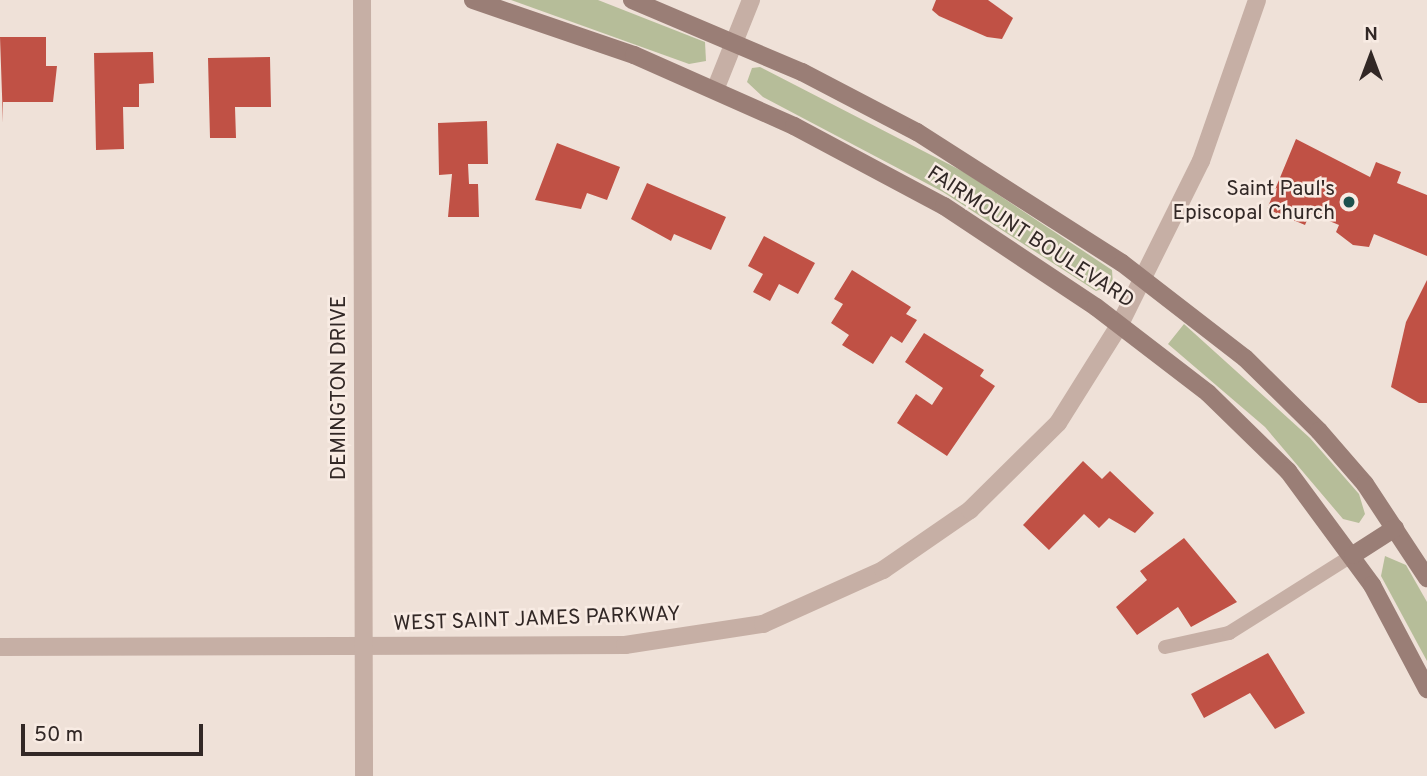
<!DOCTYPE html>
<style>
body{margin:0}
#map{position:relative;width:1427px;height:776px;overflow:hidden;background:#efe1d8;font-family:Overpass,sans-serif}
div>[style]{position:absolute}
.green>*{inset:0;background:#b6bd99}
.building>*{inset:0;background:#c05145}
.service>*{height:14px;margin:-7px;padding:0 7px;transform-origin:7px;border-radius:7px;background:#c6afa5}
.minor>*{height:18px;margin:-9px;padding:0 9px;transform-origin:9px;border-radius:9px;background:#c6afa5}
.tertiary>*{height:18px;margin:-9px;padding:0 9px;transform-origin:9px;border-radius:9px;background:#c6afa5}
.secondary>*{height:18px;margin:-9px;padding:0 9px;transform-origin:9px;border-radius:9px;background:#9a7e76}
.dots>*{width:19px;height:19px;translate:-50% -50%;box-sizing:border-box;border:4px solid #f8ebe3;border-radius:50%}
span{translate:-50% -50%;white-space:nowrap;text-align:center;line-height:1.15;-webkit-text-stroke:5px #f8ebe3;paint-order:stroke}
.poi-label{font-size:21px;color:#322826}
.right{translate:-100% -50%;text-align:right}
.street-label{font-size:21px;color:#322826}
.north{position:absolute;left:1336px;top:21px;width:70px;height:70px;-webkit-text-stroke:5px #f8ebe3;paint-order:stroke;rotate:0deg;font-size:19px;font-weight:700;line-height:28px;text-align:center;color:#322826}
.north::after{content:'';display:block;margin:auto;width:24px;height:32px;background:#322826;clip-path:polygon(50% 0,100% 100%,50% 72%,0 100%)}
.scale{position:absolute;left:21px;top:724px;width:182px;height:32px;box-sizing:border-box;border:4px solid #322826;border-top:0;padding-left:9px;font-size:21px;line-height:24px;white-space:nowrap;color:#322826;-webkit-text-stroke:5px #f8ebe3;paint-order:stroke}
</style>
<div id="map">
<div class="green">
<i style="clip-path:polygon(511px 0,598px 0,705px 42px,706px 61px,689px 64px)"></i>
<i style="clip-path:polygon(760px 67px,964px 172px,1112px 270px,1113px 285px,1096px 291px,943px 192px,763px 97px,747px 82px,752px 68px)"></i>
<i style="clip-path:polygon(1184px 324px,1310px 438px,1359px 494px,1365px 514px,1359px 523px,1343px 519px,1265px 427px,1168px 344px)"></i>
<i style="clip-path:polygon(1385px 556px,1406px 565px,1427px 602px,1427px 661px,1381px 576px)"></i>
</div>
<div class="building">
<i style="clip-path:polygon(936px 0,988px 0,1013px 18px,1002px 39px,987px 37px,939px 16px,932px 10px)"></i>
<i style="clip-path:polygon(0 37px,46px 37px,46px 66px,57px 66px,53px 102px,3px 102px,3px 123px)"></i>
<i style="clip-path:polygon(153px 52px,154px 83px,139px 84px,139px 107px,123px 107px,124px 149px,96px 150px,94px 53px)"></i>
<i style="clip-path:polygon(270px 57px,271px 107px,235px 107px,236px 138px,210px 138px,208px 58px)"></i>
<i style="clip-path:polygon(487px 121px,488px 164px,468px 164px,469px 184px,478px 184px,479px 217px,448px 217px,452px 174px,439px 175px,438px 123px)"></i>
<i style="clip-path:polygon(1296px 139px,1370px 177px,1376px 162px,1401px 172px,1397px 183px,1427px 195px,1427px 256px,1374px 234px,1369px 247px,1353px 245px,1336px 232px,1339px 225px,1310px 213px,1305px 225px,1267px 209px)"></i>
<i style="clip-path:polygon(557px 143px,620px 167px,607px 200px,587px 193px,581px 209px,535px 200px)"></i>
<i style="clip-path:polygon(647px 183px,726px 217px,711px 250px,674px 234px,671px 241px,631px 219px)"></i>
<i style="clip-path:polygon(764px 236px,815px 263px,798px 294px,779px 284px,770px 301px,753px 292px,763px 274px,748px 266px)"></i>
<i style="clip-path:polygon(852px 270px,911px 307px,906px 314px,917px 320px,902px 343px,891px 336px,873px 364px,842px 345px,849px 335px,831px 323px,843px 304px,834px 299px)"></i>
<i style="clip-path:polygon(1427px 280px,1427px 403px,1419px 403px,1391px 387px,1406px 322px)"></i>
<i style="clip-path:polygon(924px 333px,984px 370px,980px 376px,995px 386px,947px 456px,897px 423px,916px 394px,932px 405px,943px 388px,905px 362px)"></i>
<i style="clip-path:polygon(1083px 461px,1102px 479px,1110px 471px,1154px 513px,1135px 533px,1109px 518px,1099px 528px,1084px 514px,1049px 550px,1023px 525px)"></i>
<i style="clip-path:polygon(1184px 538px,1237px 602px,1191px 627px,1178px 607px,1137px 635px,1116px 607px,1147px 580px,1140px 571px)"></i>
<i style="clip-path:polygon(1268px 653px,1305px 713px,1275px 729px,1250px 693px,1204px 718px,1191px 694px)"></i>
</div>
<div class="service">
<i style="left:1165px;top:647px;width:66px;rotate:-12.3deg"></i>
<i style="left:1229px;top:633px;width:146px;rotate:-32.2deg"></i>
</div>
<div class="minor">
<i style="left:715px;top:90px;width:97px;rotate:-68.2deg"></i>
<i style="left:0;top:647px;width:625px;rotate:-0.18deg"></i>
<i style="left:625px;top:645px;width:140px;rotate:-8.7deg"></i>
<i style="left:763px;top:624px;width:132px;rotate:-24.2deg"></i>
<i style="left:883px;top:570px;width:106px;rotate:-34.6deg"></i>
<i style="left:970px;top:510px;width:124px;rotate:-44.7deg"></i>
<i style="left:1058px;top:423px;width:117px;rotate:-57.9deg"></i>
<i style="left:1120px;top:324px;width:182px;rotate:-63.6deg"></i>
<i style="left:1201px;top:161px;width:170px;rotate:-70.8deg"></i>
</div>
<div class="tertiary">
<i style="left:362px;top:0;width:776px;rotate:89.85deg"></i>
</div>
<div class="secondary">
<i style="left:473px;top:0;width:170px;rotate:18.9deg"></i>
<i style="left:634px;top:55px;width:175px;rotate:23.9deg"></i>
<i style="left:794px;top:126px;width:170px;rotate:28.1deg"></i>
<i style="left:944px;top:206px;width:182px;rotate:33.6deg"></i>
<i style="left:1096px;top:307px;width:141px;rotate:37.5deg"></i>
<i style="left:1208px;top:393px;width:112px;rotate:44.3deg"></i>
<i style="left:1288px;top:471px;width:142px;rotate:53.6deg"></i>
<i style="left:1372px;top:585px;width:118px;rotate:62.1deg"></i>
<i style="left:632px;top:0;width:185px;rotate:23deg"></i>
<i style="left:802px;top:72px;width:130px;rotate:27.6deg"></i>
<i style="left:917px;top:132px;width:243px;rotate:32.6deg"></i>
<i style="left:1122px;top:263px;width:155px;rotate:37.7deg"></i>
<i style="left:1245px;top:358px;width:104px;rotate:44.6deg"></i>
<i style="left:1319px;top:431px;width:70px;rotate:49deg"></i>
<i style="left:1365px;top:484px;width:113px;rotate:56.6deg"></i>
<i style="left:1353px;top:555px;width:50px;rotate:-32.7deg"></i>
</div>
<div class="dots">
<i style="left:1349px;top:202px;background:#1e514d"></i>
</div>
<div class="poi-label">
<span class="right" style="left:1335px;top:202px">Saint Paul's<br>Episcopal Church</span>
</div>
<div class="street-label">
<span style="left:1030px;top:238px;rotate:33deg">FAIRMOUNT BOULEVARD</span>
<span style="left:340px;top:388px;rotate:-90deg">DEMINGTON DRIVE</span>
<span style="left:537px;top:620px;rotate:-2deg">WEST SAINT JAMES PARKWAY</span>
</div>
<div class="north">N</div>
<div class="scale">50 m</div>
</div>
